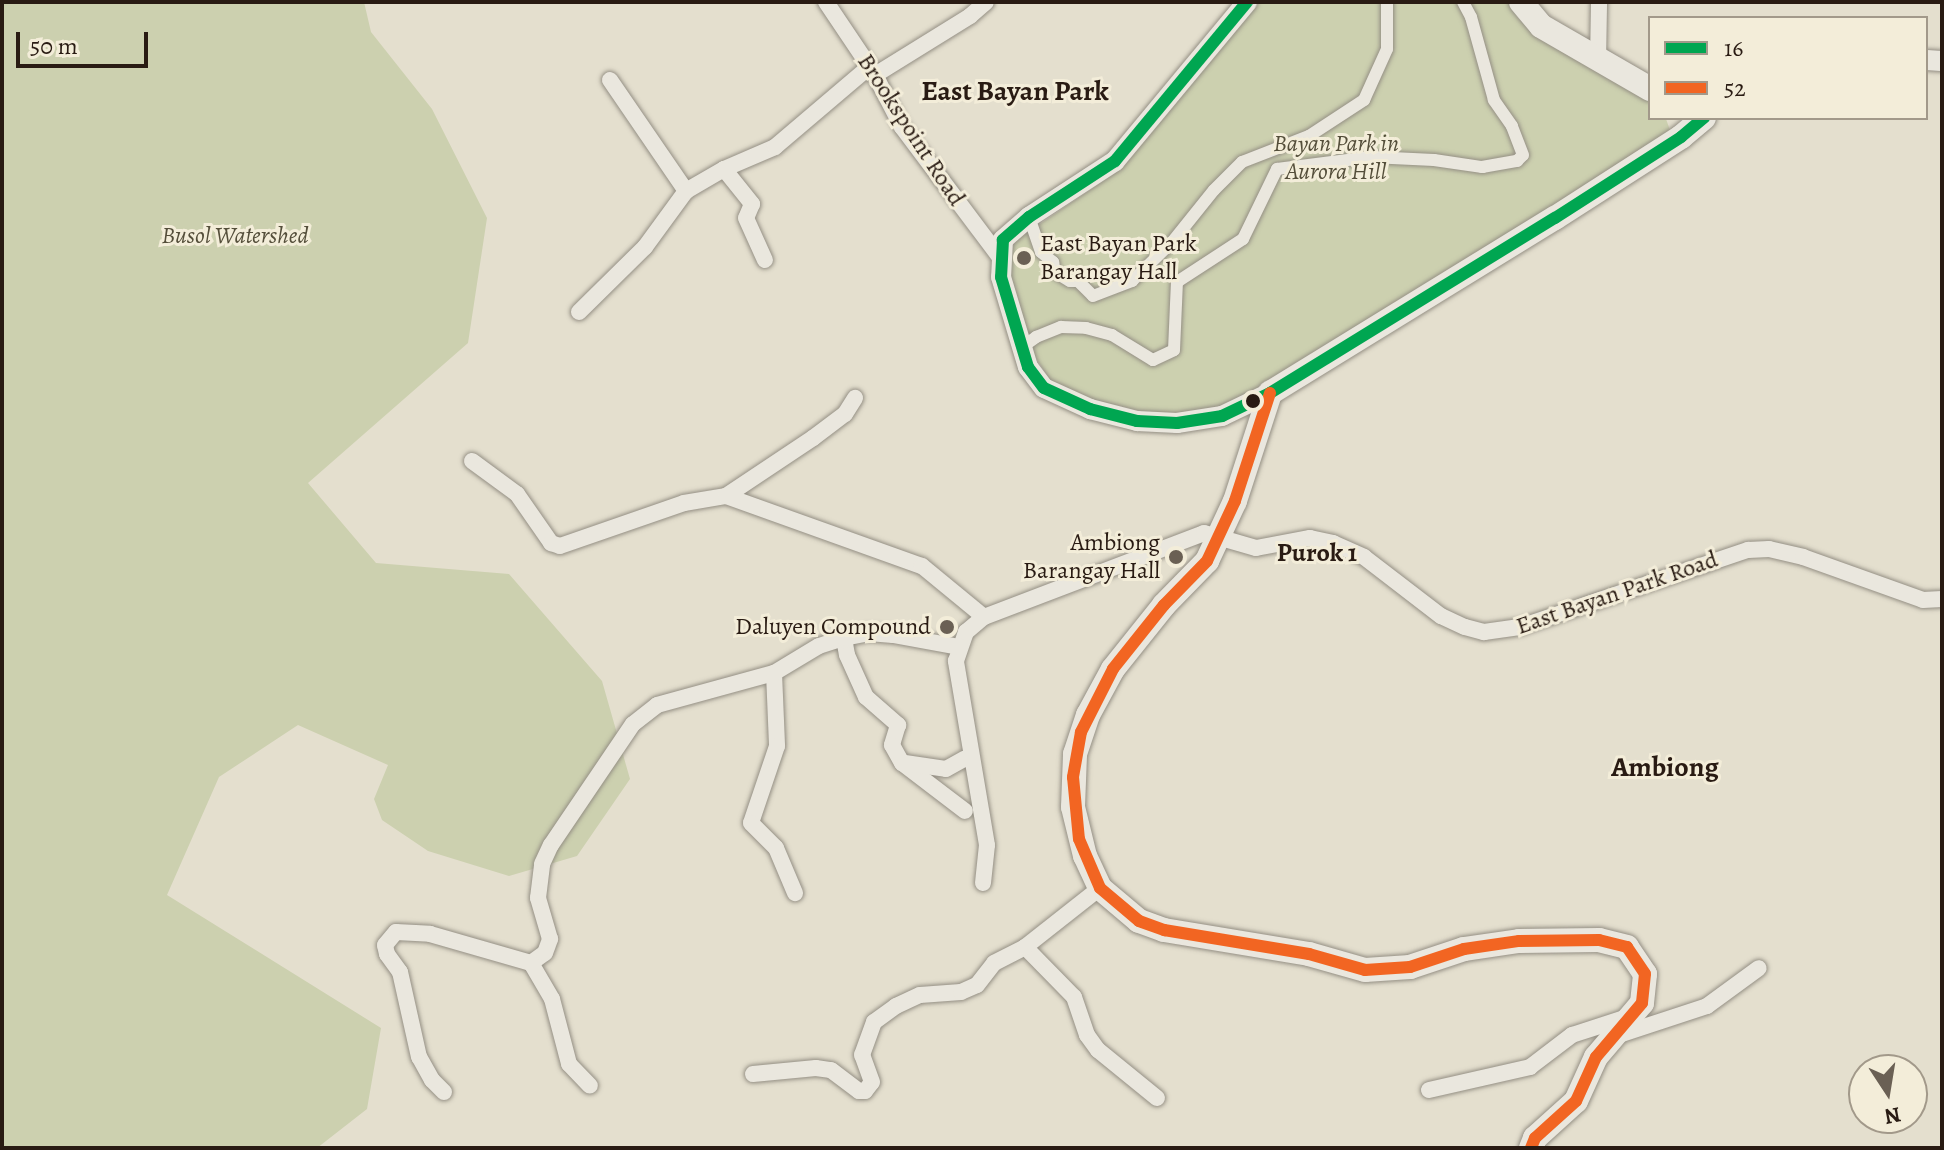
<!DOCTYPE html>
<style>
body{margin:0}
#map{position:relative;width:1944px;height:1150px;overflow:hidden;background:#e4dfce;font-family:Alegreya,serif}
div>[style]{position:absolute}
.green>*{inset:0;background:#ccd0af}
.roads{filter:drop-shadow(0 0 2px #948f84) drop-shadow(0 0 2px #948f84)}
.pedestrian>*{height:12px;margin:-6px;padding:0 6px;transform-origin:6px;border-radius:6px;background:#eae7de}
.minor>*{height:16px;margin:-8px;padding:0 8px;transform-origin:8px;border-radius:8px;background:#eae7de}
.tertiary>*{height:20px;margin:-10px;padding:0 10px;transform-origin:10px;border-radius:10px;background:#eae7de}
.secondary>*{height:24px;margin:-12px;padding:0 12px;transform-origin:12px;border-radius:12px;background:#eae7de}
.bus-1>*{height:12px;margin:-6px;padding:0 6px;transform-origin:6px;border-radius:6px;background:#00a651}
.bus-2>*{height:12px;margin:-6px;padding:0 6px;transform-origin:6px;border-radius:6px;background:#f26522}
.dots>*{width:22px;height:22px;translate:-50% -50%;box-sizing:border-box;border:4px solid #f3edd9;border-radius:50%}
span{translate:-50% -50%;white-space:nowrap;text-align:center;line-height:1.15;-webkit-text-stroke:6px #f3edd9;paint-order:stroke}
.street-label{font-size:24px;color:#291b13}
.park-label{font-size:24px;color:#544e3a;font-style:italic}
.poi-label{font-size:24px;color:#291b13}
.left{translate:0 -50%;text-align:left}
.right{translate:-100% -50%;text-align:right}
.neighbourhood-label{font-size:26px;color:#291b13;font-weight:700}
.quarter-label{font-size:28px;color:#291b13;font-weight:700}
.frame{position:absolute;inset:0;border:4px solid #291b13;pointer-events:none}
.legend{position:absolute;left:1648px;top:16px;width:280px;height:104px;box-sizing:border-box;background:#f3edd9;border:2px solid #a2998a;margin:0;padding:10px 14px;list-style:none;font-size:24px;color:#291b13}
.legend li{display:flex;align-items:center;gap:16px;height:40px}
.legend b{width:40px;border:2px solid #a2998a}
.north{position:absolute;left:1848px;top:1054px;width:80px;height:80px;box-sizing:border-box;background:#f3edd9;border:2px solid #a2998a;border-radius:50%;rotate:168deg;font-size:22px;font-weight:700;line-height:32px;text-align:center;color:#291b13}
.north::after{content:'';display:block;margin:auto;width:28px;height:36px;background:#6a6054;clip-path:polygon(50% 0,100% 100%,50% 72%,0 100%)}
.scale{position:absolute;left:16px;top:32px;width:132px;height:36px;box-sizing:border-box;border:4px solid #291b13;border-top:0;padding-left:10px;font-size:24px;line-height:28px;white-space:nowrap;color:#291b13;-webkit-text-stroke:6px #f3edd9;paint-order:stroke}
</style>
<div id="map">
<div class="green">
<i style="clip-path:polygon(2px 2px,364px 2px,371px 32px,432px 109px,487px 218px,468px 343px,308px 483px,376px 563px,509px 574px,602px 681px,630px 779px,577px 856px,509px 876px,428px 851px,382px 820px,374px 799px,388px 765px,298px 725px,219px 777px,167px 895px,381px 1028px,367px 1109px,317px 1148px,2px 1148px)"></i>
<i style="clip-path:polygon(1260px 2px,1510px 2px,1517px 17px,1535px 34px,1645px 98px,1650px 103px,1650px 118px,1666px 119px,1670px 130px,1669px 141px,1326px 344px,1265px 386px,1220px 406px,1176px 414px,1140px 411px,1091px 399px,1050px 380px,1034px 355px,1010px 275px,1009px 258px,1015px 241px,1121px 169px)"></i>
</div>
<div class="roads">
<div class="pedestrian">
<i style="left:1029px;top:217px;width:37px;rotate:71deg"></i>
<i style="left:1041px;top:252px;width:16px;rotate:40deg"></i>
<i style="left:1053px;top:262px;width:10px;rotate:79deg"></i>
<i style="left:1055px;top:272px;width:17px;rotate:31deg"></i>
<i style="left:1070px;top:281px;width:8px"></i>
<i style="left:1078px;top:281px;width:21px;rotate:45deg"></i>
<i style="left:1093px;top:296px;width:42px;rotate:-21deg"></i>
<i style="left:1132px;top:281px;width:57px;rotate:-44.3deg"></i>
<i style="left:1173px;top:241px;width:65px;rotate:-51.2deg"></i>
<i style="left:1214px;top:190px;width:40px;rotate:-45deg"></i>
<i style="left:1242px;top:162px;width:72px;rotate:-21.2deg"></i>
<i style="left:1309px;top:136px;width:66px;rotate:-33.2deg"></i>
<i style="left:1364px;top:100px;width:56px;rotate:-65.7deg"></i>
<i style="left:1387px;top:49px;width:47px;rotate:-90deg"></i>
<i style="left:1021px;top:348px;width:19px;rotate:-36deg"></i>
<i style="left:1036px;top:337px;width:27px;rotate:-22deg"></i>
<i style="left:1061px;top:327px;width:25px;rotate:2deg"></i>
<i style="left:1086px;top:328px;width:27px;rotate:15deg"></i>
<i style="left:1112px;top:335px;width:48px;rotate:31.4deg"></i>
<i style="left:1153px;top:360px;width:23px;rotate:-25deg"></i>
<i style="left:1174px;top:350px;width:68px;rotate:-87.5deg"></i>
<i style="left:1177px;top:282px;width:79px;rotate:-33.1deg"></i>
<i style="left:1243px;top:239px;width:78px;rotate:-64.1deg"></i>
<i style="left:1277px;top:169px;width:95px;rotate:-7.3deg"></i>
<i style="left:1371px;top:157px;width:63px;rotate:2.7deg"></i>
<i style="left:1434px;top:160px;width:49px;rotate:8.3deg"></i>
<i style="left:1482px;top:167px;width:36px;rotate:-10deg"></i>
<i style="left:1517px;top:161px;width:8px;rotate:-45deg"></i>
<i style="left:1523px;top:155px;width:31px;rotate:-111deg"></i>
<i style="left:1512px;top:126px;width:32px;rotate:-125deg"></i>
<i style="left:1494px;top:100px;width:86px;rotate:-105.5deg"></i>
<i style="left:1471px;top:17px;width:17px;rotate:-118deg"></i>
</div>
<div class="minor">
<i style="left:826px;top:2px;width:88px;rotate:56.1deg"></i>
<i style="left:875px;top:75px;width:59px;rotate:62.6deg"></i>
<i style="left:902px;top:127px;width:161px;rotate:53.1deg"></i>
<i style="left:1598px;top:62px;width:60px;rotate:-89deg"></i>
<i style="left:875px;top:75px;width:112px;rotate:-31.8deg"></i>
<i style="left:970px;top:16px;width:21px;rotate:-41deg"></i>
<i style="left:610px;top:80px;width:135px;rotate:55.6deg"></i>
<i style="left:724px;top:169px;width:45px;rotate:51.3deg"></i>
<i style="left:752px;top:204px;width:15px;rotate:113deg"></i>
<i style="left:746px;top:218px;width:46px;rotate:65.7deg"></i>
<i style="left:579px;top:312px;width:93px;rotate:-44.6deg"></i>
<i style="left:645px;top:247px;width:69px;rotate:-53.8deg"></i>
<i style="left:686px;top:191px;width:44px;rotate:-30.1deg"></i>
<i style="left:724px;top:169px;width:56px;rotate:-23.3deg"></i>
<i style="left:775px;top:147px;width:123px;rotate:-40.4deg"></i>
<i style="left:472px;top:461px;width:56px;rotate:36.3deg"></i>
<i style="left:517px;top:494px;width:60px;rotate:55.2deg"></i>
<i style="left:551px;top:543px;width:9px;rotate:18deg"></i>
<i style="left:560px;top:546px;width:131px;rotate:-19.1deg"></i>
<i style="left:684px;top:503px;width:43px;rotate:-9.5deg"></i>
<i style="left:726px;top:496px;width:208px;rotate:19.7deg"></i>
<i style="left:922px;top:566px;width:80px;rotate:39.4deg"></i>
<i style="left:726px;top:496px;width:105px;rotate:-33.7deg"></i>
<i style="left:813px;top:438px;width:40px;rotate:-37deg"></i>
<i style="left:845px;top:414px;width:19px;rotate:-58deg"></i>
<i style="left:844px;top:638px;width:17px;rotate:80deg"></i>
<i style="left:847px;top:655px;width:46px;rotate:65.7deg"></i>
<i style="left:866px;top:697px;width:43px;rotate:41.2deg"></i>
<i style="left:898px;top:725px;width:21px;rotate:107deg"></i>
<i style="left:892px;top:745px;width:21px;rotate:61deg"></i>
<i style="left:902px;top:763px;width:79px;rotate:37.3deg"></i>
<i style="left:774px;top:673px;width:73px;rotate:87.6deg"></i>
<i style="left:777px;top:746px;width:81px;rotate:108.7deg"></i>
<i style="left:751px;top:823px;width:35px;rotate:45deg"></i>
<i style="left:776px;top:848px;width:49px;rotate:67.1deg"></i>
<i style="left:905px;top:763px;width:41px;rotate:8.3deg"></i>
<i style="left:946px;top:769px;width:21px;rotate:-29deg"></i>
<i style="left:983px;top:883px;width:38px;rotate:-84deg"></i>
<i style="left:987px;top:845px;width:187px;rotate:-99.6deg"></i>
<i style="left:956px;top:661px;width:31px;rotate:-71deg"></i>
<i style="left:966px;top:632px;width:23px;rotate:-40deg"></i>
<i style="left:984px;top:617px;width:235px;rotate:-20.9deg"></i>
<i style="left:1204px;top:533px;width:54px;rotate:16.1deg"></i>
<i style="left:1256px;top:548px;width:55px;rotate:-10.5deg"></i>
<i style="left:1310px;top:538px;width:24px;rotate:12deg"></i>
<i style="left:1333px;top:543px;width:34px;rotate:24deg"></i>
<i style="left:1364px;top:557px;width:97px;rotate:37.5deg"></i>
<i style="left:1441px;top:616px;width:26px;rotate:25deg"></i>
<i style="left:1465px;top:627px;width:20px;rotate:15deg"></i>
<i style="left:1484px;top:632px;width:36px;rotate:-8deg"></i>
<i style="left:1520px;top:627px;width:241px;rotate:-18.7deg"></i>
<i style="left:1748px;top:550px;width:21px;rotate:-3deg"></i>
<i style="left:1769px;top:549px;width:35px;rotate:13deg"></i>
<i style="left:1803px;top:557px;width:127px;rotate:19.7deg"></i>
<i style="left:1923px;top:600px;width:19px;rotate:-3deg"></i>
<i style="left:1025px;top:947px;width:70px;rotate:45.6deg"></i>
<i style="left:1074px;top:997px;width:40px;rotate:71.1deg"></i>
<i style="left:1087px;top:1035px;width:19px;rotate:54deg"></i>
<i style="left:1098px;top:1050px;width:76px;rotate:39.1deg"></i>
<i style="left:531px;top:963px;width:17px;rotate:-36deg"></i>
<i style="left:545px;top:953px;width:15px;rotate:-70deg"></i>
<i style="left:550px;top:939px;width:43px;rotate:-106.3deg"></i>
<i style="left:538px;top:898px;width:34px;rotate:-83deg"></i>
<i style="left:542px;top:864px;width:21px;rotate:-65deg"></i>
<i style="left:551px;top:845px;width:146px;rotate:-55.9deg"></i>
<i style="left:633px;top:724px;width:31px;rotate:-38deg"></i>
<i style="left:657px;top:705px;width:121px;rotate:-15.3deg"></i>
<i style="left:774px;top:673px;width:52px;rotate:-31deg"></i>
<i style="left:819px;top:646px;width:26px;rotate:-18deg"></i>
<i style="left:844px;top:638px;width:25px;rotate:-11deg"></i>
<i style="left:869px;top:633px;width:24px;rotate:5deg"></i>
<i style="left:893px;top:635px;width:68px;rotate:10.2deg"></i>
<i style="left:1616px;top:1036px;width:96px;rotate:-18.2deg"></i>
<i style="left:1707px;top:1006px;width:64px;rotate:-36.2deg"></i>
<i style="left:753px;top:1074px;width:63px;rotate:-5.4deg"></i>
<i style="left:816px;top:1068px;width:15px;rotate:8deg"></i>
<i style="left:831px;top:1070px;width:35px;rotate:37deg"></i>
<i style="left:859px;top:1091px;width:6px"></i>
<i style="left:865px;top:1091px;width:11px;rotate:-52deg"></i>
<i style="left:872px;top:1082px;width:29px;rotate:-110deg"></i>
<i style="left:862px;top:1055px;width:35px;rotate:-70deg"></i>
<i style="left:874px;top:1022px;width:27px;rotate:-36deg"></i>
<i style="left:896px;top:1006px;width:26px;rotate:-25deg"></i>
<i style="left:920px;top:995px;width:41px;rotate:-4.2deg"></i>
<i style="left:961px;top:992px;width:17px;rotate:-24deg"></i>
<i style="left:977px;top:985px;width:28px;rotate:-52deg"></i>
<i style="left:994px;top:963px;width:35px;rotate:-27deg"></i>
<i style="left:1025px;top:947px;width:95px;rotate:-38.2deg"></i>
<i style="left:1429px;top:1090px;width:104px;rotate:-12.8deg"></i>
<i style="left:1530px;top:1067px;width:53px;rotate:-37.3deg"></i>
<i style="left:1572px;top:1035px;width:62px;rotate:-17.9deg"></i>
<i style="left:444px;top:1092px;width:17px;rotate:-135deg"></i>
<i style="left:432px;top:1080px;width:26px;rotate:-119deg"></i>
<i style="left:419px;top:1057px;width:87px;rotate:-102.6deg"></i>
<i style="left:400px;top:972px;width:22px;rotate:-126deg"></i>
<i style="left:387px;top:954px;width:9px;rotate:-103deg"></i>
<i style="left:385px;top:945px;width:17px;rotate:-50deg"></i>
<i style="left:396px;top:932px;width:34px;rotate:3deg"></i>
<i style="left:430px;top:934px;width:105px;rotate:16deg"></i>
<i style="left:531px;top:963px;width:42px;rotate:59.7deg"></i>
<i style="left:552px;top:999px;width:67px;rotate:75.3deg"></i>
<i style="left:569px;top:1064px;width:30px;rotate:46deg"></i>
</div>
<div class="tertiary">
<i style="left:1247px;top:2px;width:207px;rotate:129.7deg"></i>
<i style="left:1115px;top:161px;width:103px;rotate:146.9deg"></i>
<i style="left:1029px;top:217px;width:35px;rotate:139deg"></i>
<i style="left:1003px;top:240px;width:37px;rotate:93deg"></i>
<i style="left:1001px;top:277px;width:94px;rotate:73.3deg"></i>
<i style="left:1028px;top:367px;width:26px;rotate:53deg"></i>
<i style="left:1044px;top:388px;width:51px;rotate:24.5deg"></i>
<i style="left:1090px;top:409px;width:49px;rotate:14.3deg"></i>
<i style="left:1137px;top:421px;width:40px;rotate:2.9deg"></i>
<i style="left:1177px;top:423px;width:46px;rotate:-8.8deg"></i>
<i style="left:1222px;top:416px;width:53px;rotate:-25.6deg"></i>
<i style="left:1926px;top:60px;width:16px;rotate:4deg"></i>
</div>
<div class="secondary">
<i style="left:1521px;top:2px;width:31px;rotate:50deg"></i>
<i style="left:1541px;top:26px;width:126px;rotate:30deg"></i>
<i style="left:1531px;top:1148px;width:11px;rotate:-68deg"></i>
<i style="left:1535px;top:1138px;width:55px;rotate:-42.1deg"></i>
<i style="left:1576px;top:1101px;width:48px;rotate:-65.6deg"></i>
<i style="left:1596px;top:1057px;width:71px;rotate:-49.6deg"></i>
<i style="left:1642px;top:1003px;width:29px;rotate:-84deg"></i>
<i style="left:1645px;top:974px;width:32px;rotate:-124deg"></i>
<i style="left:1627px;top:947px;width:29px;rotate:-166deg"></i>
<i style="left:1599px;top:940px;width:80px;rotate:179.3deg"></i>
<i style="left:1519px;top:941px;width:56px;rotate:171.7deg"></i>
<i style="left:1464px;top:949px;width:57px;rotate:161.6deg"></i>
<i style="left:1410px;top:967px;width:45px;rotate:176.2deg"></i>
<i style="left:1365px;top:970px;width:58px;rotate:-164.1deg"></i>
<i style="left:1309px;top:954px;width:147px;rotate:-170.6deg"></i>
<i style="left:1164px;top:930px;width:27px;rotate:-160deg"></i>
<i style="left:1139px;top:921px;width:51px;rotate:-139.8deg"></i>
<i style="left:1100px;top:888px;width:35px;rotate:-115deg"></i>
<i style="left:1085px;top:856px;width:50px;rotate:-103.8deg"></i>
<i style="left:1073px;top:807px;width:53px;rotate:-87.8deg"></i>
<i style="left:1075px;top:754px;width:41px;rotate:-71.6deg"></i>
<i style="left:1088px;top:715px;width:52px;rotate:-61.5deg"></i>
<i style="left:1113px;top:669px;width:82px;rotate:-51.4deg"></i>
<i style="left:1164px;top:605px;width:62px;rotate:-45.7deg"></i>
<i style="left:1207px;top:561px;width:66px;rotate:-65deg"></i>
<i style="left:1235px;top:501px;width:114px;rotate:-72deg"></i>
<i style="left:1270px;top:393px;width:334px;rotate:-31.6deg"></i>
<i style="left:1555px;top:218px;width:150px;rotate:-32.7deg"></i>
<i style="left:1681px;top:137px;width:30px;rotate:-40deg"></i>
</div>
</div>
<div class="bus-1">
<i style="left:1247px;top:2px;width:207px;rotate:129.7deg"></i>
<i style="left:1115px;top:161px;width:103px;rotate:146.9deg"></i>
<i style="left:1029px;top:217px;width:35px;rotate:139deg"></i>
<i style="left:1003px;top:240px;width:37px;rotate:93deg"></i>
<i style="left:1001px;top:277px;width:94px;rotate:73.3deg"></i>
<i style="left:1028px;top:367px;width:26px;rotate:53deg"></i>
<i style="left:1044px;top:388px;width:51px;rotate:24.5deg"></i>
<i style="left:1090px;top:409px;width:49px;rotate:14.3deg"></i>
<i style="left:1137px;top:421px;width:40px;rotate:2.9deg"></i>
<i style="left:1177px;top:423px;width:46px;rotate:-8.8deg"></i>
<i style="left:1222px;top:416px;width:53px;rotate:-25.6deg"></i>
<i style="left:1270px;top:393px;width:334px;rotate:-31.6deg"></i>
<i style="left:1555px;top:218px;width:150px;rotate:-32.7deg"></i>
<i style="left:1681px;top:137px;width:30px;rotate:-40deg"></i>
</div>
<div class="bus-2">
<i style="left:1270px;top:393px;width:114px;rotate:108deg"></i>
<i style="left:1235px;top:501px;width:66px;rotate:115deg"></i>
<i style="left:1207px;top:561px;width:62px;rotate:134.3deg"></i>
<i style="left:1164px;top:605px;width:82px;rotate:128.6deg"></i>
<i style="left:1113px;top:669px;width:71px;rotate:116.9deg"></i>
<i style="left:1081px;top:732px;width:46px;rotate:100.1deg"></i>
<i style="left:1073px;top:777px;width:62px;rotate:84.5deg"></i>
<i style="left:1079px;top:839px;width:53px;rotate:66.8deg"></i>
<i style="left:1100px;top:888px;width:51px;rotate:40.2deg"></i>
<i style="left:1139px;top:921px;width:27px;rotate:20deg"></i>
<i style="left:1164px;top:930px;width:147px;rotate:9.4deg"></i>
<i style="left:1309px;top:954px;width:58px;rotate:15.9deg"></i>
<i style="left:1365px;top:970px;width:45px;rotate:-3.8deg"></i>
<i style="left:1410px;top:967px;width:57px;rotate:-18.4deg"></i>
<i style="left:1464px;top:949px;width:56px;rotate:-8.3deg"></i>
<i style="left:1519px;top:941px;width:80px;rotate:-0.7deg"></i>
<i style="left:1599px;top:940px;width:29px;rotate:14deg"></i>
<i style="left:1627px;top:947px;width:32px;rotate:56deg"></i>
<i style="left:1645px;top:974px;width:29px;rotate:96deg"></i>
<i style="left:1642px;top:1003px;width:71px;rotate:130.4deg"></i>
<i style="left:1596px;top:1057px;width:48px;rotate:114.4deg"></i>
<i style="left:1576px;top:1101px;width:55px;rotate:137.9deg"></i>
<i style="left:1535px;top:1138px;width:11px;rotate:112deg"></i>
</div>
<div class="dots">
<i style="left:1024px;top:258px;background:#6a6054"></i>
<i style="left:1253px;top:401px;background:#291b13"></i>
<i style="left:1176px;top:557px;background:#6a6054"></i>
<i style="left:947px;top:627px;background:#6a6054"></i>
</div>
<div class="street-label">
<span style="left:911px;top:130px;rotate:57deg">Brookspoint Road</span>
<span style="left:1617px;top:593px;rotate:-19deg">East Bayan Park Road</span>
</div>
<div class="park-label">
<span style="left:1336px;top:158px">Bayan Park in<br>Aurora Hill</span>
<span style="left:235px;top:236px">Busol Watershed</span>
</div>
<div class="poi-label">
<span class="left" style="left:1040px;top:258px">East Bayan Park<br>Barangay Hall</span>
<span class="right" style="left:1160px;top:557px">Ambiong<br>Barangay Hall</span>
<span class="right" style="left:931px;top:627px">Daluyen Compound</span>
</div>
<div class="neighbourhood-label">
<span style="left:1317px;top:553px">Purok 1</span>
</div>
<div class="quarter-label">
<span style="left:1015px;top:91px">East Bayan Park</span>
<span style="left:1665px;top:767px">Ambiong</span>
</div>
<div class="frame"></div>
<ul class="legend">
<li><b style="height:10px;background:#00a651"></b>16</li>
<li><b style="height:10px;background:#f26522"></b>52</li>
</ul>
<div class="north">N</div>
<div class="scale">50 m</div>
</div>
